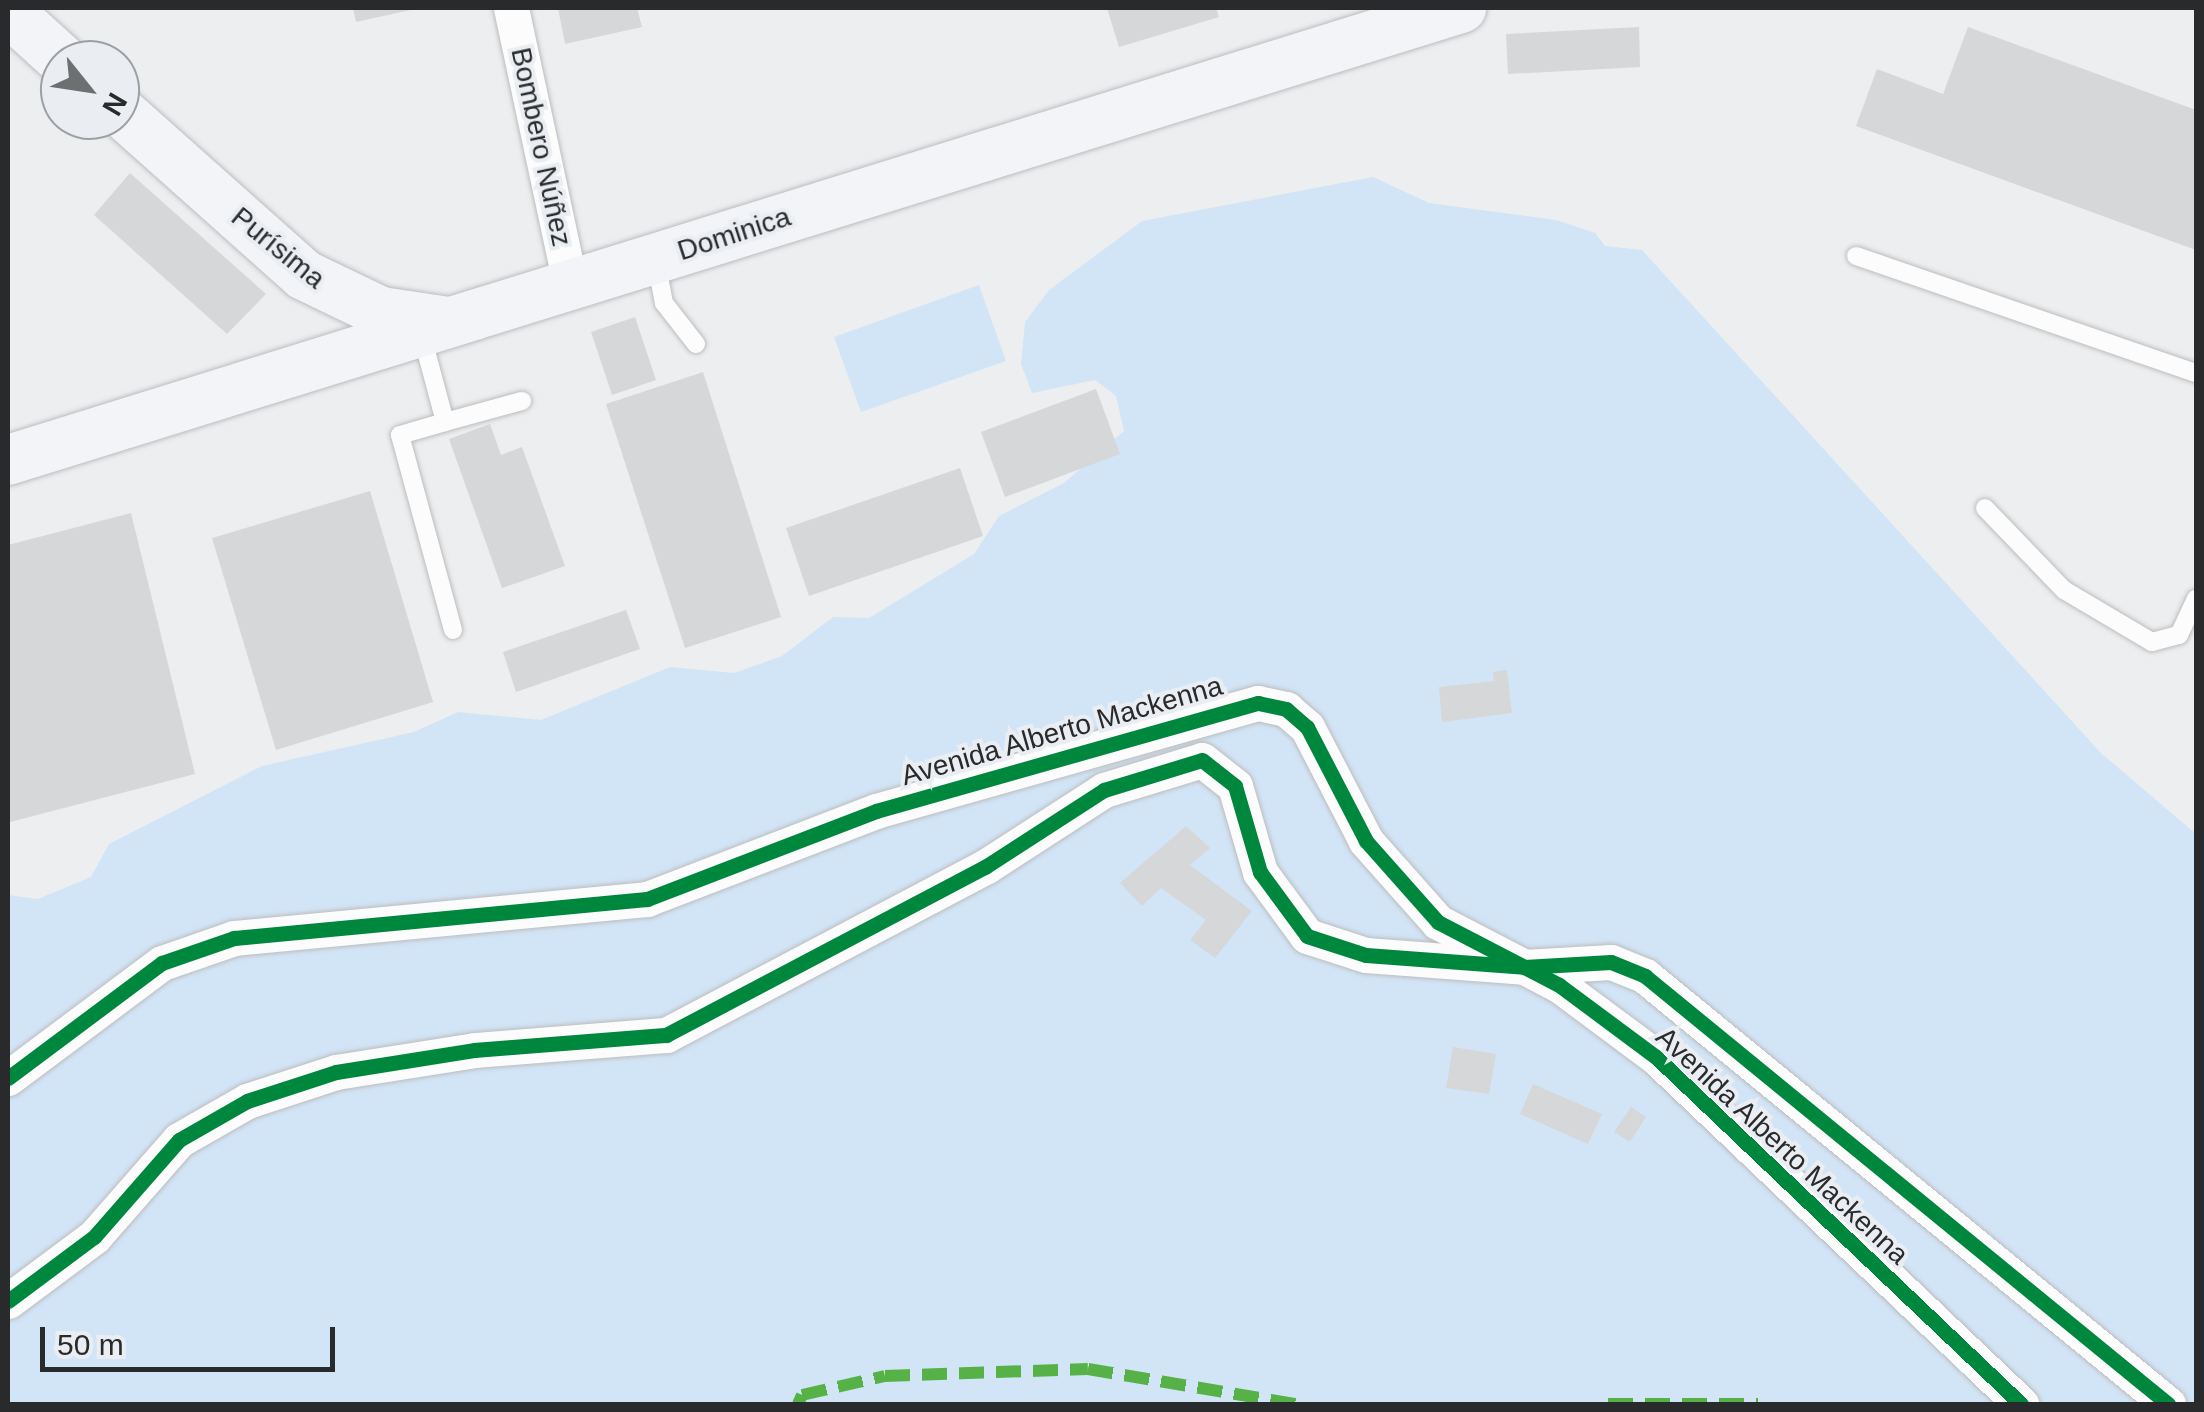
<!DOCTYPE html>
<meta charset="utf-8">
<style>
body{margin:0}
#map{position:relative;width:2204px;height:1412px;overflow:hidden;background:#eceef0;font-family:Helvetica,sans-serif}
div>[style]{position:absolute}
.green>*{inset:0;background:#d2e5f7}
.building>*{inset:0;background:#d5d7d8}
.roads{filter:drop-shadow(0 0 2px #bcbdbe) drop-shadow(0 0 2px #bcbdbe)}
.lane>*{height:18px;margin:-9px;padding:0 9px;transform-origin:9px;border-radius:9px;background:#fcfcfd}
.street>*{height:35px;margin:-17.5px;padding:0 17.5px;transform-origin:17.5px;border-radius:17.5px;background:#fcfcfd}
.secondary>*{height:50px;margin:-25px;padding:0 25px;transform-origin:25px;border-radius:25px;background:#f2f4f7}
.quiet>*{height:12px;margin-top:-6px;transform-origin:0;background:repeating-linear-gradient(90deg,#56b246 0 25px,transparent 0 37px)}
.cycleway>*{height:15px;margin:-7.5px;padding:0 7.5px;transform-origin:7.5px;border-radius:7.5px;background:#00873e}
span{translate:-50% -50%;white-space:nowrap;text-align:center;line-height:1.15;-webkit-text-stroke:8px #eaeef2;paint-order:stroke}
.street-label{font-size:28px;color:#292a2b}
.frame{position:absolute;inset:0;border:10px solid #292a2b;pointer-events:none}
.north{position:absolute;left:40px;top:40px;width:100px;height:100px;box-sizing:border-box;background:#eaeef2;border:2px solid #9da0a2;border-radius:50%;rotate:120deg;font-size:28px;font-weight:700;line-height:40px;text-align:center;color:#292a2b}
.north::after{content:'';display:block;margin:auto;width:35px;height:45px;background:#6d6f70;clip-path:polygon(50% 0,100% 100%,50% 72%,0 100%)}
.scale{position:absolute;left:40px;top:1327px;width:295px;height:45px;box-sizing:border-box;border:5px solid #292a2b;border-top:0;padding-left:12px;font-size:30px;line-height:35px;white-space:nowrap;color:#292a2b;-webkit-text-stroke:8px #eaeef2;paint-order:stroke}
</style>
<div id="map">
<div class="green">
<i style="clip-path:polygon(1373px 177px,1429px 203px,1556px 220px,1595px 233px,1605px 246px,1642px 250px,2101px 753px,2196px 834px,2196px 1404px,8px 1404px,8px 895px,38px 899px,91px 877px,109px 844px,262px 766px,414px 732px,458px 712px,541px 720px,670px 667px,734px 673px,782px 656px,833px 617px,869px 618px,974px 554px,999px 516px,1064px 483px,1124px 431px,1116px 396px,1095px 380px,1032px 393px,1021px 364px,1025px 322px,1049px 290px,1142px 221px)"></i>
<i style="clip-path:polygon(979px 285px,1006px 361px,861px 412px,834px 337px)"></i>
</div>
<div class="building">
<i style="clip-path:polygon(353px 8px,415px 8px,415px 9px,356px 22px)"></i>
<i style="clip-path:polygon(558px 8px,637px 8px,642px 27px,565px 44px)"></i>
<i style="clip-path:polygon(1107px 8px,1216px 8px,1219px 17px,1119px 47px)"></i>
<i style="clip-path:polygon(1639px 27px,1640px 67px,1508px 74px,1506px 34px)"></i>
<i style="clip-path:polygon(1968px 27px,2196px 110px,2196px 250px,1856px 126px,1877px 69px,1943px 94px)"></i>
<i style="clip-path:polygon(130px 173px,266px 294px,227px 334px,94px 215px)"></i>
<i style="clip-path:polygon(635px 317px,656px 380px,612px 395px,591px 332px)"></i>
<i style="clip-path:polygon(703px 372px,781px 617px,685px 648px,606px 404px)"></i>
<i style="clip-path:polygon(1096px 389px,1120px 454px,1005px 497px,981px 432px)"></i>
<i style="clip-path:polygon(490px 424px,501px 455px,522px 447px,565px 566px,502px 588px,449px 439px)"></i>
<i style="clip-path:polygon(960px 468px,983px 536px,809px 596px,786px 528px)"></i>
<i style="clip-path:polygon(370px 491px,433px 702px,276px 750px,212px 538px)"></i>
<i style="clip-path:polygon(131px 513px,195px 774px,10px 822px,8px 545px)"></i>
<i style="clip-path:polygon(626px 610px,640px 649px,516px 692px,503px 652px)"></i>
<i style="clip-path:polygon(1507px 670px,1512px 713px,1442px 722px,1439px 687px,1494px 681px,1493px 672px)"></i>
<i style="clip-path:polygon(1186px 826px,1210px 848px,1190px 865px,1252px 911px,1215px 958px,1190px 940px,1206px 920px,1161px 888px,1142px 906px,1120px 883px)"></i>
<i style="clip-path:polygon(1453px 1047px,1496px 1054px,1489px 1094px,1446px 1088px)"></i>
<i style="clip-path:polygon(1533px 1084px,1602px 1114px,1588px 1144px,1520px 1114px)"></i>
<i style="clip-path:polygon(1631px 1107px,1646px 1117px,1630px 1142px,1614px 1132px)"></i>
</div>
<div class="roads">
<div class="lane">
<i style="left:1856px;top:256px;width:360px;rotate:19deg"></i>
<i style="left:656px;top:262px;width:42px;rotate:79deg"></i>
<i style="left:664px;top:303px;width:52px;rotate:52deg"></i>
<i style="left:422px;top:336px;width:89px;rotate:75deg"></i>
<i style="left:445px;top:422px;width:47px;rotate:163.9deg"></i>
<i style="left:400px;top:435px;width:202px;rotate:74.8deg"></i>
<i style="left:445px;top:422px;width:80px;rotate:-15.3deg"></i>
<i style="left:1985px;top:508px;width:114px;rotate:46.1deg"></i>
<i style="left:2064px;top:590px;width:102px;rotate:30.6deg"></i>
<i style="left:2152px;top:642px;width:28px;rotate:-15deg"></i>
<i style="left:2179px;top:635px;width:40px;rotate:-65deg"></i>
</div>
<div class="street">
<i style="left:511px;top:8px;width:285px;rotate:77.9deg"></i>
<i style="left:8px;top:1078px;width:192px;rotate:-36.8deg"></i>
<i style="left:162px;top:963px;width:76px;rotate:-19.1deg"></i>
<i style="left:234px;top:938px;width:415px;rotate:-5.4deg"></i>
<i style="left:647px;top:899px;width:245px;rotate:-21deg"></i>
<i style="left:876px;top:811px;width:397px;rotate:-15.8deg"></i>
<i style="left:1258px;top:703px;width:29px;rotate:12deg"></i>
<i style="left:1286px;top:709px;width:28px;rotate:41deg"></i>
<i style="left:1307px;top:727px;width:128px;rotate:62.6deg"></i>
<i style="left:1366px;top:841px;width:108px;rotate:48.4deg"></i>
<i style="left:1438px;top:922px;width:136px;rotate:27.5deg"></i>
<i style="left:1559px;top:985px;width:121px;rotate:36.6deg"></i>
<i style="left:1656px;top:1057px;width:504px;rotate:43.55deg"></i>
<i style="left:8px;top:1301px;width:107px;rotate:-36.7deg"></i>
<i style="left:94px;top:1237px;width:129px;rotate:-48.8deg"></i>
<i style="left:179px;top:1140px;width:78px;rotate:-29.8deg"></i>
<i style="left:247px;top:1101px;width:94px;rotate:-18deg"></i>
<i style="left:336px;top:1072px;width:141px;rotate:-9deg"></i>
<i style="left:475px;top:1050px;width:192px;rotate:-4.5deg"></i>
<i style="left:666px;top:1035px;width:361px;rotate:-27.8deg"></i>
<i style="left:985px;top:867px;width:142px;rotate:-32.9deg"></i>
<i style="left:1104px;top:790px;width:102px;rotate:-17deg"></i>
<i style="left:1202px;top:760px;width:42px;rotate:38.2deg"></i>
<i style="left:1235px;top:786px;width:90px;rotate:73.8deg"></i>
<i style="left:1260px;top:872px;width:79px;rotate:53.7deg"></i>
<i style="left:1307px;top:936px;width:62px;rotate:17.9deg"></i>
<i style="left:1366px;top:955px;width:158px;rotate:4.3deg"></i>
<i style="left:1524px;top:967px;width:87px;rotate:-3.3deg"></i>
<i style="left:1611px;top:962px;width:37px;rotate:22deg"></i>
<i style="left:1645px;top:976px;width:676px;rotate:39.3deg"></i>
</div>
<div class="secondary">
<i style="left:8px;top:11px;width:73px;rotate:42.2deg"></i>
<i style="left:120px;top:111px;width:246px;rotate:41.7deg"></i>
<i style="left:304px;top:275px;width:85px;rotate:25.7deg"></i>
<i style="left:381px;top:312px;width:68px;rotate:8.5deg"></i>
<i style="left:8px;top:460px;width:1522px;rotate:-17.28deg"></i>
</div>
</div>
<div class="quiet">
<i style="left:798px;top:1404px;width:10px;rotate:-66deg"></i>
<i style="left:802px;top:1395px;width:85px;rotate:-12.9deg"></i>
<i style="left:885px;top:1376px;width:203px;rotate:-2deg"></i>
<i style="left:1088px;top:1369px;width:211px;rotate:9.6deg"></i>
<i style="left:1608px;top:1404px;width:150px"></i>
</div>
<div class="cycleway">
<i style="left:8px;top:1078px;width:192px;rotate:-36.8deg"></i>
<i style="left:162px;top:963px;width:76px;rotate:-19.1deg"></i>
<i style="left:234px;top:938px;width:415px;rotate:-5.4deg"></i>
<i style="left:647px;top:899px;width:245px;rotate:-21deg"></i>
<i style="left:876px;top:811px;width:397px;rotate:-15.8deg"></i>
<i style="left:1258px;top:703px;width:29px;rotate:12deg"></i>
<i style="left:1286px;top:709px;width:28px;rotate:41deg"></i>
<i style="left:1307px;top:727px;width:128px;rotate:62.6deg"></i>
<i style="left:1366px;top:841px;width:108px;rotate:48.4deg"></i>
<i style="left:1438px;top:922px;width:136px;rotate:27.5deg"></i>
<i style="left:1559px;top:985px;width:121px;rotate:36.6deg"></i>
<i style="left:1656px;top:1057px;width:504px;rotate:43.55deg"></i>
<i style="left:8px;top:1301px;width:107px;rotate:-36.7deg"></i>
<i style="left:94px;top:1237px;width:129px;rotate:-48.8deg"></i>
<i style="left:179px;top:1140px;width:78px;rotate:-29.8deg"></i>
<i style="left:247px;top:1101px;width:94px;rotate:-18deg"></i>
<i style="left:336px;top:1072px;width:141px;rotate:-9deg"></i>
<i style="left:475px;top:1050px;width:192px;rotate:-4.5deg"></i>
<i style="left:666px;top:1035px;width:361px;rotate:-27.8deg"></i>
<i style="left:985px;top:867px;width:142px;rotate:-32.9deg"></i>
<i style="left:1104px;top:790px;width:102px;rotate:-17deg"></i>
<i style="left:1202px;top:760px;width:42px;rotate:38.2deg"></i>
<i style="left:1235px;top:786px;width:90px;rotate:73.8deg"></i>
<i style="left:1260px;top:872px;width:79px;rotate:53.7deg"></i>
<i style="left:1307px;top:936px;width:62px;rotate:17.9deg"></i>
<i style="left:1366px;top:955px;width:158px;rotate:4.3deg"></i>
<i style="left:1524px;top:967px;width:87px;rotate:-3.3deg"></i>
<i style="left:1611px;top:962px;width:37px;rotate:22deg"></i>
<i style="left:1645px;top:976px;width:676px;rotate:39.3deg"></i>
</div>
<div class="street-label">
<span style="left:541px;top:147px;rotate:78deg">Bombero Núñez</span>
<span style="left:734px;top:234px;rotate:-18deg">Dominica</span>
<span style="left:278px;top:248px;rotate:39deg">Purísima</span>
<span style="left:1062px;top:731px;rotate:-16deg">Avenida Alberto Mackenna</span>
<span style="left:1782px;top:1146px;rotate:43deg">Avenida Alberto Mackenna</span>
</div>
<div class="frame"></div>
<div class="north">N</div>
<div class="scale">50 m</div>
</div>
